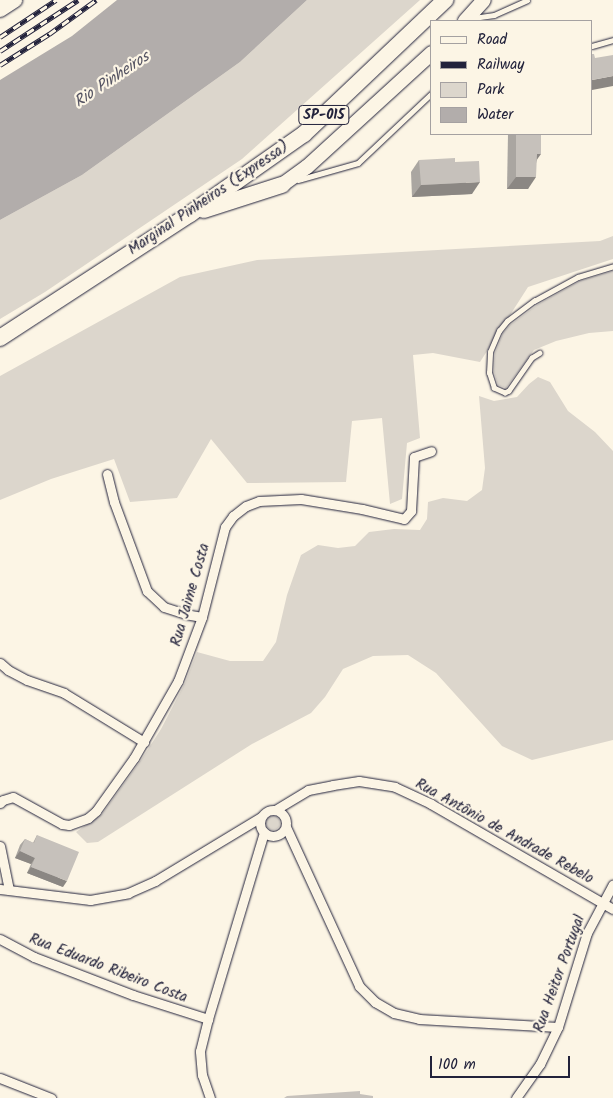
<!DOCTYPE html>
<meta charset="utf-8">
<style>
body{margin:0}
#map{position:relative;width:613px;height:1098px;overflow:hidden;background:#fcf5e5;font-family:Kalam,sans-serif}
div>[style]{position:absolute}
.green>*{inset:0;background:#dcd6cc}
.round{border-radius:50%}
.water>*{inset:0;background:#b2adab}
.roads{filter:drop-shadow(0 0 1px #22223b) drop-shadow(0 0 1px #22223b)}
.lane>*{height:4.5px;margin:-2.25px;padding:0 2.25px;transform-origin:2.25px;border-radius:2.25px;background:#fcf5e5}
.street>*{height:9px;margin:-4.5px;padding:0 4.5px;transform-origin:4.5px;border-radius:4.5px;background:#fcf5e5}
.street>.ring{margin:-4.5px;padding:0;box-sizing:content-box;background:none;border:9px solid #fcf5e5;border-radius:50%}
.primary>*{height:14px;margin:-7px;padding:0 7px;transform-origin:7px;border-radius:7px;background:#fcf5e5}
.highway>*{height:16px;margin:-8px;padding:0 8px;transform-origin:8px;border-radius:8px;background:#fcf5e5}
.rail>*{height:4.5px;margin-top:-2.25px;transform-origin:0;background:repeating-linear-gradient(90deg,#fcf5e5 0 8px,#22223b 0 16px);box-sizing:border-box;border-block:1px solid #22223b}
.wall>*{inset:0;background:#aaa6a1}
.shaded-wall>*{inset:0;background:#8b8783}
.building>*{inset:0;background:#c6c1bb}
span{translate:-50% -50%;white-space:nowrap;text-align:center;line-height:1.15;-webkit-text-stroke:4.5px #fcf5e5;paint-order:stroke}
.shield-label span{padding:1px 4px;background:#fcf5e5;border:1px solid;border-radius:4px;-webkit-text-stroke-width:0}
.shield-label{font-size:14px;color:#22223b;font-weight:700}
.street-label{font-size:15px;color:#22223b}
.water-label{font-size:16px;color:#545362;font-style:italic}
.legend{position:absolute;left:430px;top:20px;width:162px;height:115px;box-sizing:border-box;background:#fcf5e5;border:1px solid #a5a1a1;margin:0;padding:6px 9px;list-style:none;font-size:15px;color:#22223b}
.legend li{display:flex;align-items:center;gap:10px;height:25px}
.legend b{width:25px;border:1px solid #a5a1a1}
.scale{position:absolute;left:430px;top:1056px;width:140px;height:22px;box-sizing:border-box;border:2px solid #22223b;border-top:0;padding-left:6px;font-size:15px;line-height:18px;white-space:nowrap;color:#22223b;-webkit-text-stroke:4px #fcf5e5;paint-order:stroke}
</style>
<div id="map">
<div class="green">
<i style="clip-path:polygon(307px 0,420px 0,242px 159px,45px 292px,0 319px,0 220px,82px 175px,240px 62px)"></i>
<i style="clip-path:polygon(613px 236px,613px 259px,528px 287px,480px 362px,433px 353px,413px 355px,420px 438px,407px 443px,402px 499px,390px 504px,382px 418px,352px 421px,346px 482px,247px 483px,211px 439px,177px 498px,130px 502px,114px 459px,51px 479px,0 500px,0 376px,180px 277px,257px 260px,600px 241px)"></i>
<i style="clip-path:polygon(613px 271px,613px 331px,589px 333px,556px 341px,534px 350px,506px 388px,498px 385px,494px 372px,495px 353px,503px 333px,510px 325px,537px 305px,580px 281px)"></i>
<i style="clip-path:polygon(538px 377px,550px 382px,568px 411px,595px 432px,613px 451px,613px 740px,532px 760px,502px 746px,436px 673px,408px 655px,373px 656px,343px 669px,325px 697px,311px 713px,252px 744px,98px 842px,87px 843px,76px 832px,102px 814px,141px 760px,161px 729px,185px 683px,197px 652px,230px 661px,263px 661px,276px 642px,287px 595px,301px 555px,318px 545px,338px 548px,355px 546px,369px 532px,394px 529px,420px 530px,427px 519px,428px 502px,443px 498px,467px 501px,482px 490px,485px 468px,479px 396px,494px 401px,517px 397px,529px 384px)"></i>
<i class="round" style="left:266px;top:816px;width:14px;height:14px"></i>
</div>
<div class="water">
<i style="clip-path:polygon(117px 0,307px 0,240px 62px,82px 175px,0 220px,0 80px,72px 36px)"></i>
</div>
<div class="roads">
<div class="lane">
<i style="left:473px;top:18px;width:21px;rotate:-8deg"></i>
<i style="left:494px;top:15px;width:36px;rotate:-24deg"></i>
<i style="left:592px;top:46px;width:22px;rotate:-16deg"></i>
<i style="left:298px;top:180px;width:62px;rotate:-15.8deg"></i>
<i style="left:358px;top:163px;width:102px;rotate:-43.4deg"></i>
<i style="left:540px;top:353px;width:9px;rotate:148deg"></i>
<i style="left:532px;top:358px;width:40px;rotate:124.9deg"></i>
<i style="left:509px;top:391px;width:4px;rotate:153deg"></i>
<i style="left:505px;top:393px;width:12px;rotate:-156deg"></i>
<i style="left:494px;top:388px;width:16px;rotate:-108deg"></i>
<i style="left:489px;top:373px;width:21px;rotate:-87deg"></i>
<i style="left:490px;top:352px;width:23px;rotate:-67deg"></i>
<i style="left:499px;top:331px;width:13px;rotate:-51deg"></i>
<i style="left:507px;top:321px;width:34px;rotate:-37deg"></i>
<i style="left:534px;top:301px;width:50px;rotate:-28.6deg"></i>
<i style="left:578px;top:277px;width:37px;rotate:-17deg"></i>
</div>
<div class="street">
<i style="left:107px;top:474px;width:29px;rotate:76deg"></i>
<i style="left:114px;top:502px;width:95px;rotate:69.7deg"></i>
<i style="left:147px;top:591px;width:23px;rotate:43deg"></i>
<i style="left:164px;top:607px;width:22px;rotate:18deg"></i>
<i style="left:185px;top:614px;width:17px;rotate:10deg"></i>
<i style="left:0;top:663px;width:11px;rotate:41deg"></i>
<i style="left:8px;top:670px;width:21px;rotate:28deg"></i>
<i style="left:27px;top:680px;width:39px;rotate:19deg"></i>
<i style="left:64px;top:693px;width:94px;rotate:31.5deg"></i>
<i style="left:0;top:803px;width:4px;rotate:-45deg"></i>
<i style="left:3px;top:800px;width:10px;rotate:-17deg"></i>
<i style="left:13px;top:797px;width:56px;rotate:28.9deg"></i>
<i style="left:62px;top:824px;width:7px;rotate:8deg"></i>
<i style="left:69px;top:825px;width:20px;rotate:-20deg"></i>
<i style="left:88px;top:818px;width:11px;rotate:-41deg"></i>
<i style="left:96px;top:811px;width:65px;rotate:-54.4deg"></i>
<i style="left:134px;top:758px;width:89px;rotate:-60.3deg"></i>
<i style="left:178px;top:681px;width:68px;rotate:-69.4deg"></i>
<i style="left:202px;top:617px;width:93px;rotate:-75.7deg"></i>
<i style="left:225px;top:527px;width:14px;rotate:-54deg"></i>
<i style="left:233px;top:516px;width:16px;rotate:-38deg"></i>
<i style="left:246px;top:506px;width:14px;rotate:-21deg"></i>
<i style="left:259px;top:501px;width:42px;rotate:-2.7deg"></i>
<i style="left:301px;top:499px;width:62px;rotate:9.3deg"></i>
<i style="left:362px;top:509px;width:43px;rotate:13.4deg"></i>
<i style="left:404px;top:519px;width:11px;rotate:-49deg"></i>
<i style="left:411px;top:511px;width:54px;rotate:-86.8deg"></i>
<i style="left:414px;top:457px;width:18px;rotate:-19deg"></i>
<i style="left:275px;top:810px;width:39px;rotate:-31deg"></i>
<i style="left:308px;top:790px;width:25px;rotate:-11deg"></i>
<i style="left:333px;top:785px;width:26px;rotate:-9deg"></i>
<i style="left:359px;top:781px;width:36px;rotate:9deg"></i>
<i style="left:395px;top:787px;width:40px;rotate:25deg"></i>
<i style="left:431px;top:804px;width:210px;rotate:30deg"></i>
<i class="ring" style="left:260px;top:810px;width:17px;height:17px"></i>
<i style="left:286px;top:827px;width:175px;rotate:65.3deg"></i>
<i style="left:359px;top:986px;width:23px;rotate:45deg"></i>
<i style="left:375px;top:1002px;width:22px;rotate:30deg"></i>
<i style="left:394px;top:1013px;width:26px;rotate:13deg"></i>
<i style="left:419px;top:1019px;width:139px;rotate:3.3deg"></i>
<i style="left:0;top:846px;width:45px;rotate:78.4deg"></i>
<i style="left:0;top:889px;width:91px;rotate:7deg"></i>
<i style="left:90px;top:900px;width:39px;rotate:-10deg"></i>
<i style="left:128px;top:893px;width:30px;rotate:-24deg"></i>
<i style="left:155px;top:881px;width:124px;rotate:-31.1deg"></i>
<i style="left:0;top:939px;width:38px;rotate:28deg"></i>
<i style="left:34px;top:957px;width:106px;rotate:21deg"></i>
<i style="left:133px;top:995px;width:79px;rotate:17.7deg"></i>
<i style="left:0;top:1078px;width:55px;rotate:21.4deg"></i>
<i style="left:210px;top:1098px;width:24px;rotate:-109deg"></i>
<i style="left:202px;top:1075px;width:24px;rotate:-95deg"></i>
<i style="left:200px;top:1051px;width:33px;rotate:-76deg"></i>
<i style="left:208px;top:1019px;width:195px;rotate:-73.3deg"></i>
<i style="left:516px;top:1098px;width:42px;rotate:-54.8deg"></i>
<i style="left:540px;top:1064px;width:41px;rotate:-64.1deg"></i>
<i style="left:558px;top:1027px;width:98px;rotate:-72.9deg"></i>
<i style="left:587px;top:933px;width:55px;rotate:-62deg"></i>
</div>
<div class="primary">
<i style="left:465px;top:21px;width:28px;rotate:-48deg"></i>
<i style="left:282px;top:185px;width:31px;rotate:-36deg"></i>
<i style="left:307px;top:167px;width:169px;rotate:-42.4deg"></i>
</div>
<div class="highway">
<i style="left:0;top:9px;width:17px;rotate:-33deg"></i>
<i style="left:204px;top:210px;width:82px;rotate:-17.8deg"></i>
<i style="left:0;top:338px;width:227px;rotate:-33.1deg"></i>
<i style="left:190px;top:214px;width:139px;rotate:-35.1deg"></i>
<i style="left:304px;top:134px;width:195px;rotate:-43.5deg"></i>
</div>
</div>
<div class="rail">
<i style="left:0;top:37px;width:67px;rotate:-33.5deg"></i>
<i style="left:0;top:51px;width:93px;rotate:-33.2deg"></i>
<i style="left:0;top:65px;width:58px;rotate:-32.3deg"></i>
<i style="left:49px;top:34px;width:58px;rotate:-35.9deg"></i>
</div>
<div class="wall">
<i style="clip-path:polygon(508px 134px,541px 134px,537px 160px,528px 189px,507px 189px)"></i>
<i style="clip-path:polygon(419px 160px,455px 162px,472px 194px,412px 197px,411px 172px)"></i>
<i style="clip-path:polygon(37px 835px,63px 887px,27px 873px,31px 864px,15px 858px,20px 845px,25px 839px,33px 843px)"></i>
</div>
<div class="shaded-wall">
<i style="clip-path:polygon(613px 76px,613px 86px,592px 90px,592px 80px)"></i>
<i style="clip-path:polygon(537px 154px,541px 154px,533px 165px)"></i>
<i style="clip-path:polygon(516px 177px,536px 177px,528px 189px,507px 189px)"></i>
<i style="clip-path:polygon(480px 182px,472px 194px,412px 197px,421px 185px)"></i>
<i style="clip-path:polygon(20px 851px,35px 858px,31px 864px,15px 858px)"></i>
<i style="clip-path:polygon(31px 867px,67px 881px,63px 887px,27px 873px)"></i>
</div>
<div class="building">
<i style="clip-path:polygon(592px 54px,594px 54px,595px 58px,613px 55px,613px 76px,592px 80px)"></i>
<i style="clip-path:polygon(516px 134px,541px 134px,541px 154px,537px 154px,536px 177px,516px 177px)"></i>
<i style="clip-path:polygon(455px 158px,455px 162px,479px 161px,480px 182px,421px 185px,419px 160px)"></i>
<i style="clip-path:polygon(37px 835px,79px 852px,67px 881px,31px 867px,35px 858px,20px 851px,25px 839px,34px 843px)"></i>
<i style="clip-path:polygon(360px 1091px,360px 1094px,373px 1096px,373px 1098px,284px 1098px,287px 1096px)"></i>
</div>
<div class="shield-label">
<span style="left:324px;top:115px">SP-015</span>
</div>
<div class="street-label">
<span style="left:209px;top:199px;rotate:-34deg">Marginal Pinheiros (Expressa)</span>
<span style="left:191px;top:595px;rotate:-74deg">Rua Jaime Costa</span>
<span style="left:504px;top:832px;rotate:29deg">Rua Antônio de Andrade Rebelo</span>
<span style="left:108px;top:969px;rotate:21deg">Rua Eduardo Ribeiro Costa</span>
<span style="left:560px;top:974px;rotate:-70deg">Rua Heitor Portugal</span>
</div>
<div class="water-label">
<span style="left:112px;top:80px;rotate:-34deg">Rio Pinheiros</span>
</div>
<ul class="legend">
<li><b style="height:6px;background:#fcf5e5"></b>Road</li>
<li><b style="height:6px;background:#22223b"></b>Railway</li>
<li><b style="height:14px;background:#dcd6cc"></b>Park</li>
<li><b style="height:14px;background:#b2adab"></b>Water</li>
</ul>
<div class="scale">100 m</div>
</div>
